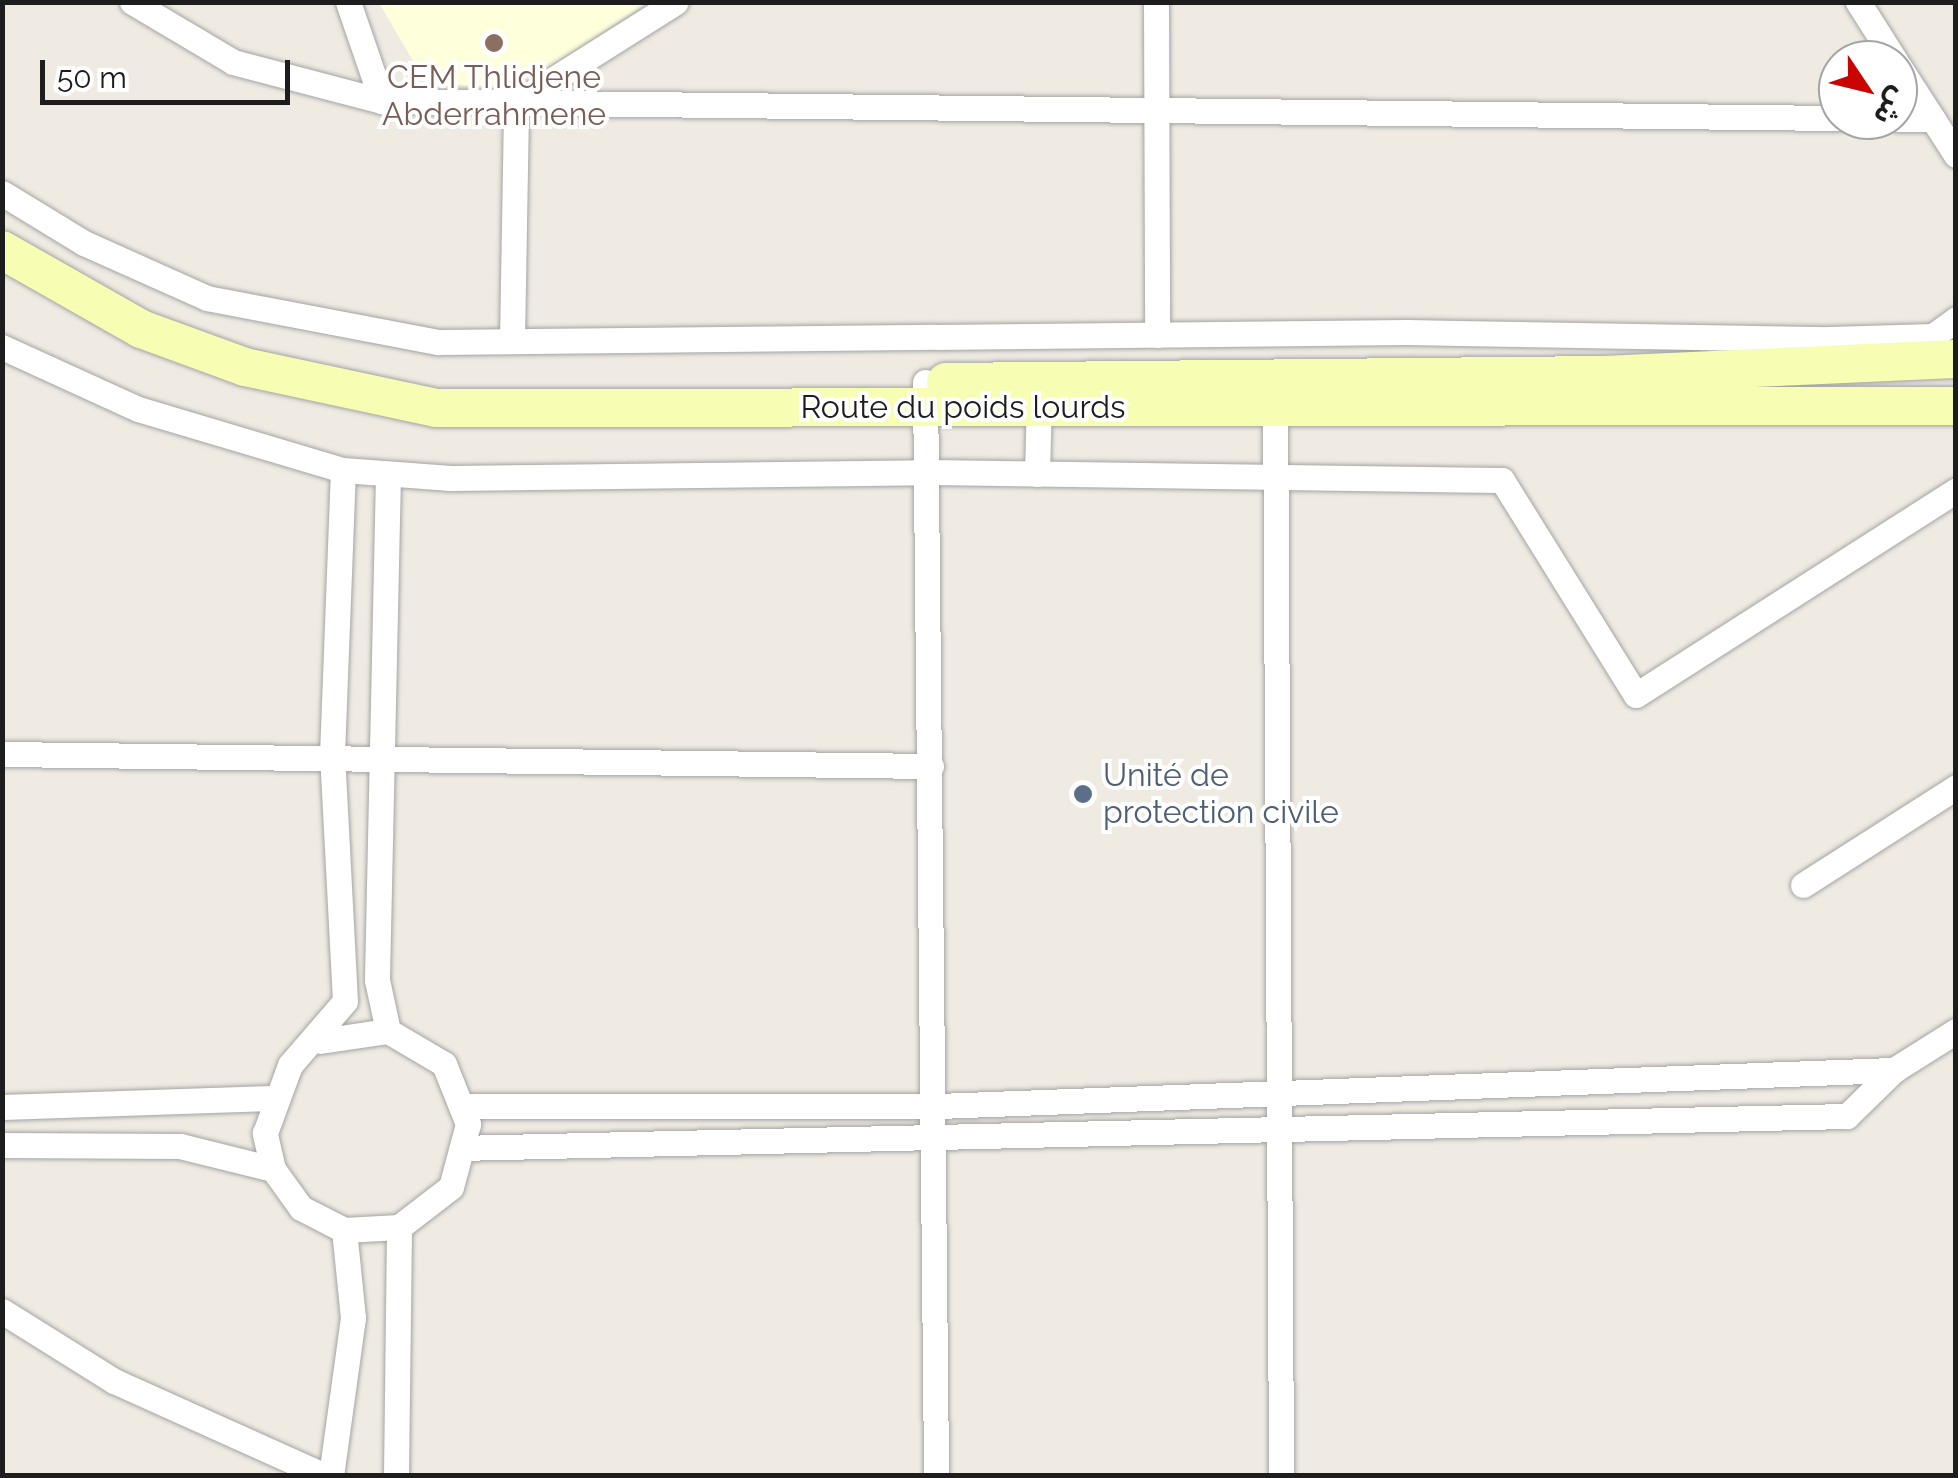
<!DOCTYPE html>
<meta charset="utf-8">
<style>
body{margin:0}
#map{position:relative;width:1958px;height:1478px;overflow:hidden;background:#efebe2;font-family:Raleway,"Noto Sans Arabic",sans-serif}
div>[style]{position:absolute}
.education>*{inset:0;background:#feffdb}
.roads{filter:drop-shadow(0 0 2px #a4a4a4) drop-shadow(0 0 2px #a4a4a4)}
.street>*{height:25px;margin:-12.5px;padding:0 12.5px;transform-origin:12.5px;border-radius:12.5px;background:#fff}
.secondary>*{height:38px;margin:-19px;padding:0 19px;transform-origin:19px;border-radius:19px;background:#f7fdb3}
.dots>*{width:28px;height:28px;translate:-50% -50%;box-sizing:border-box;border:5px solid #fff;border-radius:50%}
span{translate:-50% -50%;white-space:nowrap;text-align:center;line-height:1.15;-webkit-text-stroke:8px #fff;paint-order:stroke}
.education-label{font-size:32px;color:#785e54}
.street-label{font-size:32px;color:#1d1d1d}
.service-label{font-size:32px;color:#4e5e75}
.left{translate:0 -50%;text-align:left}
.frame{position:absolute;inset:0;border:5px solid #1d1d1d;pointer-events:none}
.north{position:absolute;left:1818px;top:40px;width:100px;height:100px;box-sizing:border-box;background:#fff;border:2px solid #a5a5a5;border-radius:50%;rotate:125deg;font-size:28px;font-weight:700;line-height:40px;text-align:center;color:#1d1d1d}
.north::after{content:'';display:block;margin:auto;width:35px;height:45px;background:#ca0400;clip-path:polygon(50% 0,100% 100%,50% 72%,0 100%)}
.scale{position:absolute;left:40px;top:60px;width:250px;height:45px;box-sizing:border-box;border:5px solid #1d1d1d;border-top:0;padding-left:12px;font-size:30px;line-height:35px;white-space:nowrap;color:#1d1d1d;-webkit-text-stroke:8px #fff;paint-order:stroke}
</style>
<div id="map">
<div class="education">
<i style="clip-path:polygon(379px 3px,647px 3px,515px 89px,426px 83px)"></i>
</div>
<div class="roads">
<div class="street">
<i style="left:132px;top:2px;width:117px;rotate:30.7deg"></i>
<i style="left:233px;top:62px;width:154px;rotate:14.7deg"></i>
<i style="left:382px;top:101px;width:1456px;rotate:0.67deg"></i>
<i style="left:348px;top:2px;width:105px;rotate:71deg"></i>
<i style="left:1156px;top:2px;width:333px;rotate:89.8deg"></i>
<i style="left:1858px;top:2px;width:69px;rotate:57.5deg"></i>
<i style="left:1898px;top:65px;width:107px;rotate:57.2deg"></i>
<i style="left:1898px;top:119px;width:35px"></i>
<i style="left:2px;top:193px;width:96px;rotate:31.4deg"></i>
<i style="left:84px;top:243px;width:135px;rotate:24.1deg"></i>
<i style="left:207px;top:298px;width:235px;rotate:10.8deg"></i>
<i style="left:438px;top:342px;width:969px;rotate:-0.59deg"></i>
<i style="left:1407px;top:332px;width:422px;rotate:1deg"></i>
<i style="left:1829px;top:339px;width:104px;rotate:-1.7deg"></i>
<i style="left:1933px;top:336px;width:29px;rotate:-36deg"></i>
<i style="left:512px;top:340px;width:237px;rotate:-89deg"></i>
<i style="left:516px;top:103px;width:189px;rotate:-32.3deg"></i>
<i style="left:2px;top:347px;width:149px;rotate:24.5deg"></i>
<i style="left:138px;top:409px;width:214px;rotate:16.6deg"></i>
<i style="left:343px;top:470px;width:108px;rotate:4.2deg"></i>
<i style="left:451px;top:478px;width:475px;rotate:-0.7deg"></i>
<i style="left:926px;top:472px;width:576px;rotate:0.8deg"></i>
<i style="left:1502px;top:480px;width:253px;rotate:58.1deg"></i>
<i style="left:1636px;top:695px;width:380px;rotate:-32.6deg"></i>
<i style="left:925px;top:382px;width:1094px;rotate:89.42deg"></i>
<i style="left:1275px;top:393px;width:1083px;rotate:89.68deg"></i>
<i style="left:388px;top:474px;width:506px;rotate:91.25deg"></i>
<i style="left:377px;top:980px;width:52px;rotate:77.8deg"></i>
<i style="left:1037px;top:474px;width:78px;rotate:-88.5deg"></i>
<i style="left:2px;top:754px;width:929px;rotate:0.74deg"></i>
<i style="left:1803px;top:885px;width:182px;rotate:-32.6deg"></i>
<i style="left:320px;top:1041px;width:69px;rotate:-8.4deg"></i>
<i style="left:388px;top:1031px;width:65px;rotate:30.5deg"></i>
<i style="left:444px;top:1064px;width:65px;rotate:68.2deg"></i>
<i style="left:468px;top:1124px;width:65px;rotate:105.1deg"></i>
<i style="left:451px;top:1187px;width:66px;rotate:142.4deg"></i>
<i style="left:399px;top:1227px;width:55px;rotate:176.9deg"></i>
<i style="left:344px;top:1230px;width:48px;rotate:-152.9deg"></i>
<i style="left:301px;top:1208px;width:48px;rotate:-125.7deg"></i>
<i style="left:273px;top:1169px;width:37px;rotate:-103deg"></i>
<i style="left:265px;top:1133px;width:72px;rotate:-69.8deg"></i>
<i style="left:290px;top:1065px;width:84px;rotate:-49.3deg"></i>
<i style="left:345px;top:1001px;width:246px;rotate:-93deg"></i>
<i style="left:332px;top:755px;width:285px;rotate:-87.8deg"></i>
<i style="left:1894px;top:1070px;width:73px;rotate:-32.2deg"></i>
<i style="left:461px;top:1106px;width:477px"></i>
<i style="left:938px;top:1106px;width:957px;rotate:-2.16deg"></i>
<i style="left:1894px;top:1070px;width:66px;rotate:135.6deg"></i>
<i style="left:1847px;top:1116px;width:1385px;rotate:178.68deg"></i>
<i style="left:2px;top:1107px;width:269px;rotate:-1.9deg"></i>
<i style="left:2px;top:1145px;width:178px;rotate:0.3deg"></i>
<i style="left:180px;top:1146px;width:96px;rotate:13.9deg"></i>
<i style="left:2px;top:1311px;width:132px;rotate:32deg"></i>
<i style="left:114px;top:1381px;width:231px;rotate:24.2deg"></i>
<i style="left:331px;top:1476px;width:160px;rotate:-82.1deg"></i>
<i style="left:353px;top:1318px;width:88px;rotate:-95.8deg"></i>
<i style="left:396px;top:1476px;width:249px;rotate:-89.3deg"></i>
</div>
<div class="secondary">
<i style="left:2px;top:250px;width:160px;rotate:29.6deg"></i>
<i style="left:141px;top:329px;width:111px;rotate:20.1deg"></i>
<i style="left:245px;top:367px;width:195px;rotate:12.1deg"></i>
<i style="left:436px;top:408px;width:1520px;rotate:-0.08deg"></i>
<i style="left:946px;top:382px;width:655px;rotate:-0.61deg"></i>
<i style="left:1601px;top:375px;width:355px;rotate:-2.6deg"></i>
</div>
</div>
<div class="dots">
<i style="left:494px;top:43px;background:#8d6e63"></i>
<i style="left:1083px;top:794px;background:#5c6f8a"></i>
</div>
<div class="education-label">
<span style="left:494px;top:96px">CEM Thlidjene<br>Abderrahmene</span>
</div>
<div class="street-label">
<span style="left:963px;top:407px">Route du poids lourds</span>
</div>
<div class="service-label">
<span class="left" style="left:1103px;top:794px">Unité de<br>protection civile</span>
</div>
<div class="frame"></div>
<div class="north">ش</div>
<div class="scale">50 m</div>
</div>
